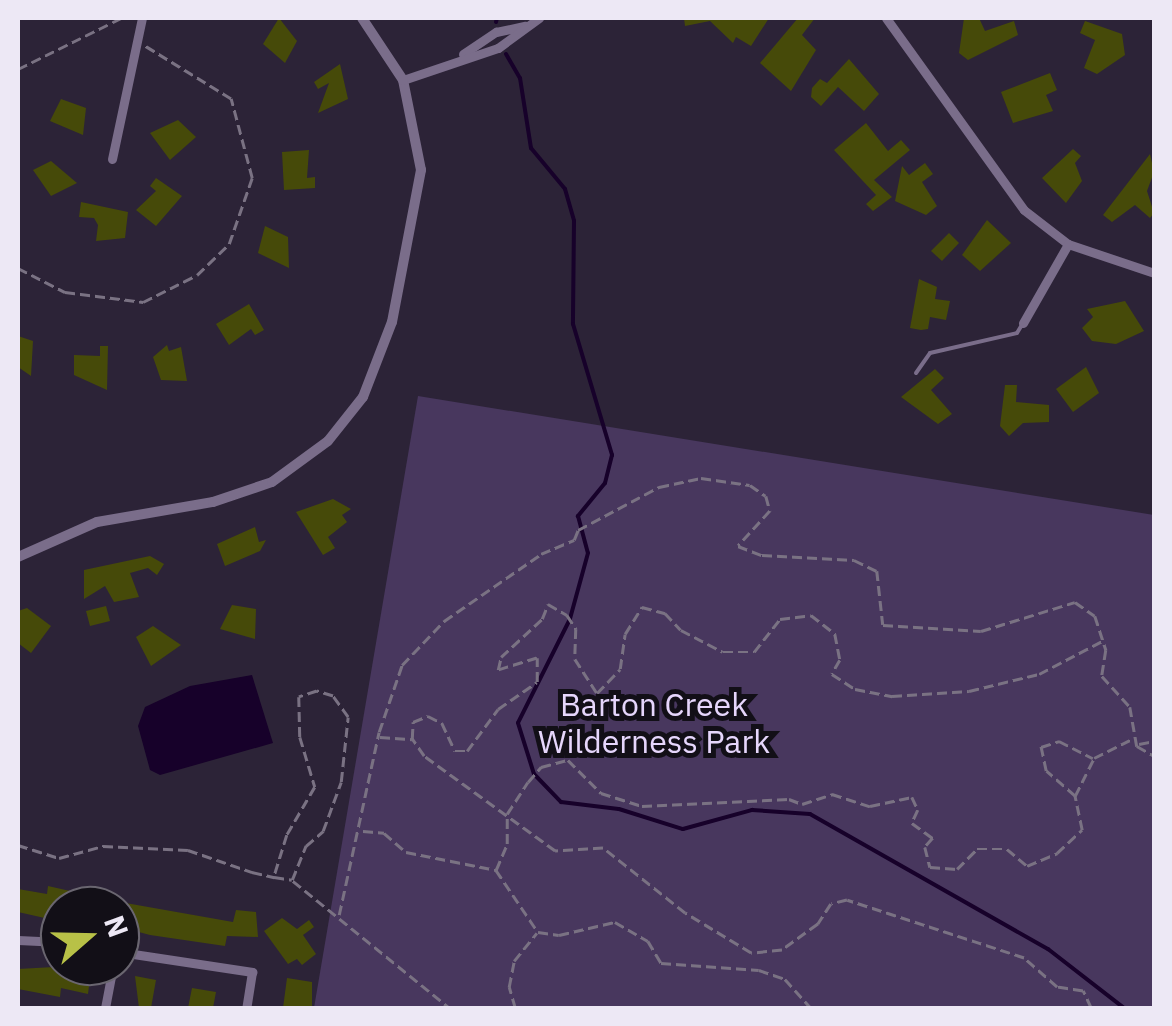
<!DOCTYPE html>
<style>
body{margin:0}
#map{position:relative;width:1172px;height:1026px;overflow:hidden;background:#2c2337;font-family:"IBM Plex Sans",sans-serif}
div>[style]{position:absolute}
.green>*{inset:0;background:#48375e}
.water>*{inset:0;background:#17012a}
.stream>*{height:4px;margin:-2px;padding:0 2px;transform-origin:2px;border-radius:2px;background:#17012a}
.building>*{inset:0;background:#464a09}
.path>*{height:2.5px;margin-top:-1.25px;transform-origin:0;background:repeating-linear-gradient(90deg,#7a7283 0 10px,transparent 0 15px)}
.service>*{height:4px;margin:-2px;padding:0 2px;transform-origin:2px;border-radius:2px;background:#7a6d8a}
.minor>*{height:9px;margin:-4.5px;padding:0 4.5px;transform-origin:4.5px;border-radius:4.5px;background:#7a6d8a}
.tertiary>*{height:10px;margin:-5px;padding:0 5px;transform-origin:5px;border-radius:5px;background:#7a6d8a}
span{translate:-50% -50%;white-space:nowrap;text-align:center;line-height:1.15;-webkit-text-stroke:10px #120f17;paint-order:stroke}
.park-label{font-size:32px;color:#e6d6fc}
.frame{position:absolute;inset:0;border:20px solid #ede8f5;pointer-events:none}
.north{position:absolute;left:40px;top:886px;width:100px;height:100px;box-sizing:border-box;background:#120f17;border:2px solid #6a6670;border-radius:50%;rotate:70deg;font-size:28px;font-weight:700;line-height:40px;text-align:center;color:#ede8f5}
.north::after{content:'';display:block;margin:auto;width:35px;height:45px;background:#b8c147;clip-path:polygon(50% 0,100% 100%,50% 72%,0 100%)}
</style>
<div id="map">
<div class="green">
<i style="clip-path:polygon(418px 396px,1154px 515px,1154px 1008px,314px 1008px)"></i>
</div>
<div class="water">
<i style="clip-path:polygon(252px 675px,273px 743px,160px 775px,150px 770px,138px 726px,145px 707px,190px 686px)"></i>
</div>
<div class="stream">
<i style="left:496px;top:22px;width:4px;rotate:-76deg"></i>
<i style="left:506px;top:54px;width:28px;rotate:60deg"></i>
<i style="left:520px;top:78px;width:71px;rotate:81.1deg"></i>
<i style="left:531px;top:148px;width:53px;rotate:50.3deg"></i>
<i style="left:565px;top:189px;width:33px;rotate:74deg"></i>
<i style="left:574px;top:221px;width:103px;rotate:90.6deg"></i>
<i style="left:573px;top:324px;width:137px;rotate:73.4deg"></i>
<i style="left:612px;top:455px;width:29px;rotate:104deg"></i>
<i style="left:605px;top:483px;width:43px;rotate:129.3deg"></i>
<i style="left:578px;top:516px;width:38px;rotate:75deg"></i>
<i style="left:588px;top:553px;width:68px;rotate:105.3deg"></i>
<i style="left:570px;top:619px;width:116px;rotate:116.6deg"></i>
<i style="left:518px;top:723px;width:53px;rotate:72.6deg"></i>
<i style="left:534px;top:774px;width:39px;rotate:46deg"></i>
<i style="left:561px;top:802px;width:58px;rotate:6.9deg"></i>
<i style="left:619px;top:809px;width:67px;rotate:17.4deg"></i>
<i style="left:683px;top:829px;width:72px;rotate:-15.4deg"></i>
<i style="left:752px;top:810px;width:58px;rotate:3.9deg"></i>
<i style="left:810px;top:814px;width:274px;rotate:29.6deg"></i>
<i style="left:1048px;top:949px;width:96px;rotate:37.8deg"></i>
</div>
<div class="building">
<i style="clip-path:polygon(279px 18px,297px 41px,285px 63px,263px 44px)"></i>
<i style="clip-path:polygon(684px 18px,769px 18px,751px 46px,736px 37px,733px 43px,710px 21px,685px 26px)"></i>
<i style="clip-path:polygon(798px 18px,815px 18px,802px 35px,816px 50px,791px 91px,760px 63px)"></i>
<i style="clip-path:polygon(964px 18px,979px 18px,985px 31px,1014px 21px,1018px 35px,968px 60px,959px 53px)"></i>
<i style="clip-path:polygon(1085px 21px,1122px 34px,1125px 55px,1097px 74px,1084px 68px,1095px 40px,1080px 33px)"></i>
<i style="clip-path:polygon(849px 59px,879px 94px,864px 111px,838px 87px,821px 106px,811px 97px,812px 88px,820px 79px,827px 83px)"></i>
<i style="clip-path:polygon(340px 64px,348px 99px,318px 113px,329px 83px,318px 89px,314px 82px)"></i>
<i style="clip-path:polygon(1050px 73px,1057px 90px,1046px 95px,1053px 111px,1013px 123px,1001px 92px)"></i>
<i style="clip-path:polygon(61px 99px,86px 108px,83px 135px,50px 121px)"></i>
<i style="clip-path:polygon(178px 120px,196px 137px,170px 160px,150px 133px)"></i>
<i style="clip-path:polygon(866px 123px,888px 151px,901px 140px,910px 150px,874px 180px,892px 197px,873px 211px,866px 204px,876px 195px,834px 150px)"></i>
<i style="clip-path:polygon(1073px 149px,1081px 156px,1075px 163px,1082px 181px,1066px 203px,1042px 178px)"></i>
<i style="clip-path:polygon(309px 150px,307px 178px,315px 177px,315px 188px,284px 190px,282px 152px)"></i>
<i style="clip-path:polygon(1150px 154px,1154px 172px,1147px 191px,1154px 213px,1150px 218px,1135px 205px,1112px 222px,1103px 215px)"></i>
<i style="clip-path:polygon(51px 161px,77px 183px,51px 196px,33px 170px)"></i>
<i style="clip-path:polygon(925px 163px,933px 174px,922px 182px,937px 206px,926px 215px,895px 201px,902px 166px,909px 175px)"></i>
<i style="clip-path:polygon(156px 178px,182px 196px,156px 226px,136px 210px,156px 191px,150px 186px)"></i>
<i style="clip-path:polygon(81px 202px,128px 212px,125px 238px,96px 241px,98px 225px,94px 218px,79px 217px)"></i>
<i style="clip-path:polygon(987px 220px,1011px 243px,980px 271px,962px 255px)"></i>
<i style="clip-path:polygon(265px 226px,288px 237px,289px 268px,258px 253px)"></i>
<i style="clip-path:polygon(949px 233px,959px 243px,942px 261px,931px 251px)"></i>
<i style="clip-path:polygon(919px 279px,937px 287px,935px 299px,950px 301px,946px 320px,930px 317px,928px 329px,921px 330px,910px 328px)"></i>
<i style="clip-path:polygon(1125px 301px,1144px 331px,1116px 344px,1092px 341px,1082px 328px,1093px 317px,1087px 309px)"></i>
<i style="clip-path:polygon(249px 304px,264px 330px,255px 335px,251px 329px,229px 345px,216px 324px)"></i>
<i style="clip-path:polygon(18px 336px,33px 341px,31px 376px,18px 367px)"></i>
<i style="clip-path:polygon(167px 345px,169px 351px,181px 347px,187px 381px,161px 380px,153px 357px)"></i>
<i style="clip-path:polygon(100px 346px,108px 346px,107px 390px,74px 375px,74px 355px,100px 356px)"></i>
<i style="clip-path:polygon(1086px 367px,1099px 393px,1073px 412px,1056px 389px)"></i>
<i style="clip-path:polygon(935px 369px,944px 378px,931px 390px,952px 414px,938px 424px,901px 397px)"></i>
<i style="clip-path:polygon(1005px 385px,1017px 385px,1016px 402px,1049px 405px,1049px 422px,1023px 423px,1009px 436px,1000px 426px)"></i>
<i style="clip-path:polygon(333px 499px,351px 509px,342px 515px,347px 522px,328px 537px,335px 548px,323px 555px,296px 512px)"></i>
<i style="clip-path:polygon(255px 527px,259px 542px,266px 540px,260px 551px,225px 566px,217px 544px)"></i>
<i style="clip-path:polygon(150px 556px,164px 564px,157px 575px,148px 568px,130px 573px,139px 597px,114px 602px,105px 586px,84px 599px,84px 570px)"></i>
<i style="clip-path:polygon(232px 605px,256px 609px,255px 639px,220px 629px)"></i>
<i style="clip-path:polygon(106px 606px,110px 621px,90px 626px,86px 611px)"></i>
<i style="clip-path:polygon(27px 608px,51px 626px,31px 653px,18px 643px,18px 611px)"></i>
<i style="clip-path:polygon(153px 626px,181px 645px,151px 666px,136px 637px)"></i>
<i style="clip-path:polygon(48px 886px,101px 898px,100px 906px,60px 906px,58px 921px,18px 912px,18px 889px,47px 894px)"></i>
<i style="clip-path:polygon(120px 902px,233px 922px,236px 910px,256px 912px,258px 937px,227px 936px,225px 946px,150px 935px,120px 927px)"></i>
<i style="clip-path:polygon(282px 918px,297px 929px,309px 920px,314px 927px,303px 935px,316px 954px,302px 965px,297px 959px,288px 964px,264px 931px)"></i>
<i style="clip-path:polygon(54px 967px,91px 970px,88px 994px,61px 988px,60px 997px,18px 989px,18px 969px)"></i>
<i style="clip-path:polygon(135px 976px,156px 980px,151px 1008px,139px 1008px)"></i>
<i style="clip-path:polygon(287px 978px,312px 982px,312px 1007px,283px 1008px)"></i>
<i style="clip-path:polygon(192px 988px,216px 992px,213px 1008px,188px 1008px)"></i>
</div>
<div class="path">
<i style="left:18px;top:69px;width:115px;rotate:-26.3deg"></i>
<i style="left:18px;top:268px;width:53px;rotate:27.1deg"></i>
<i style="left:65px;top:292px;width:79px;rotate:7.3deg"></i>
<i style="left:143px;top:302px;width:60px;rotate:-26.6deg"></i>
<i style="left:197px;top:275px;width:45px;rotate:-44.1deg"></i>
<i style="left:229px;top:244px;width:70px;rotate:-70.8deg"></i>
<i style="left:252px;top:178px;width:82px;rotate:-104.9deg"></i>
<i style="left:231px;top:99px;width:101px;rotate:-148.4deg"></i>
<i style="left:380px;top:737px;width:32px;rotate:4deg"></i>
<i style="left:1139px;top:744px;width:15px;rotate:-11deg"></i>
<i style="left:1075px;top:796px;width:38px;rotate:-139deg"></i>
<i style="left:1046px;top:771px;width:25px;rotate:-102deg"></i>
<i style="left:1041px;top:747px;width:19px;rotate:-18deg"></i>
<i style="left:1059px;top:741px;width:38px;rotate:27deg"></i>
<i style="left:363px;top:831px;width:21px;rotate:5deg"></i>
<i style="left:384px;top:833px;width:29px;rotate:41deg"></i>
<i style="left:406px;top:852px;width:92px;rotate:11.3deg"></i>
<i style="left:496px;top:870px;width:75px;rotate:55.9deg"></i>
<i style="left:538px;top:932px;width:21px;rotate:8deg"></i>
<i style="left:559px;top:935px;width:57px;rotate:-13.1deg"></i>
<i style="left:615px;top:922px;width:38px;rotate:30deg"></i>
<i style="left:648px;top:941px;width:26px;rotate:59deg"></i>
<i style="left:661px;top:963px;width:98px;rotate:4.1deg"></i>
<i style="left:759px;top:970px;width:28px;rotate:19deg"></i>
<i style="left:785px;top:979px;width:39px;rotate:48deg"></i>
<i style="left:18px;top:845px;width:43px;rotate:17.6deg"></i>
<i style="left:59px;top:858px;width:46px;rotate:-15.3deg"></i>
<i style="left:103px;top:846px;width:85px;rotate:2.7deg"></i>
<i style="left:188px;top:850px;width:68px;rotate:19deg"></i>
<i style="left:252px;top:872px;width:23px;rotate:13deg"></i>
<i style="left:274px;top:877px;width:18px;rotate:9deg"></i>
<i style="left:292px;top:880px;width:37px;rotate:-68deg"></i>
<i style="left:306px;top:846px;width:23px;rotate:-41deg"></i>
<i style="left:323px;top:831px;width:52px;rotate:-69.8deg"></i>
<i style="left:341px;top:782px;width:65px;rotate:-83.9deg"></i>
<i style="left:348px;top:717px;width:26px;rotate:-126deg"></i>
<i style="left:333px;top:696px;width:17px;rotate:-163deg"></i>
<i style="left:317px;top:691px;width:19px;rotate:162deg"></i>
<i style="left:299px;top:697px;width:40px;rotate:88.6deg"></i>
<i style="left:300px;top:737px;width:52px;rotate:73.3deg"></i>
<i style="left:315px;top:787px;width:56px;rotate:120.3deg"></i>
<i style="left:287px;top:835px;width:44px;rotate:107.2deg"></i>
<i style="left:496px;top:870px;width:28px;rotate:-67deg"></i>
<i style="left:507px;top:844px;width:30px;rotate:-90deg"></i>
<i style="left:507px;top:814px;width:38px;rotate:-57deg"></i>
<i style="left:528px;top:782px;width:20px;rotate:-49deg"></i>
<i style="left:541px;top:767px;width:28px;rotate:-15deg"></i>
<i style="left:568px;top:760px;width:47px;rotate:45deg"></i>
<i style="left:601px;top:793px;width:43px;rotate:17.6deg"></i>
<i style="left:642px;top:806px;width:147px;rotate:-2.7deg"></i>
<i style="left:789px;top:799px;width:14px;rotate:21deg"></i>
<i style="left:802px;top:804px;width:32px;rotate:-18deg"></i>
<i style="left:832px;top:794px;width:40px;rotate:18deg"></i>
<i style="left:870px;top:806px;width:43px;rotate:-12.1deg"></i>
<i style="left:912px;top:797px;width:14px;rotate:65deg"></i>
<i style="left:918px;top:810px;width:14px;rotate:115deg"></i>
<i style="left:912px;top:823px;width:26px;rotate:36deg"></i>
<i style="left:933px;top:838px;width:12px;rotate:132deg"></i>
<i style="left:925px;top:847px;width:21px;rotate:76deg"></i>
<i style="left:930px;top:867px;width:27px;rotate:4deg"></i>
<i style="left:957px;top:869px;width:28px;rotate:-45deg"></i>
<i style="left:977px;top:849px;width:30px"></i>
<i style="left:1007px;top:849px;width:26px;rotate:40deg"></i>
<i style="left:1027px;top:866px;width:33px;rotate:-23deg"></i>
<i style="left:1057px;top:853px;width:34px;rotate:-43deg"></i>
<i style="left:1082px;top:830px;width:35px;rotate:-102deg"></i>
<i style="left:1075px;top:796px;width:42px;rotate:-63.4deg"></i>
<i style="left:1094px;top:758px;width:45px;rotate:-26.6deg"></i>
<i style="left:293px;top:881px;width:202px;rotate:39deg"></i>
<i style="left:339px;top:915px;width:187px;rotate:-77.7deg"></i>
<i style="left:379px;top:732px;width:71px;rotate:-71.1deg"></i>
<i style="left:402px;top:665px;width:61px;rotate:-46.3deg"></i>
<i style="left:444px;top:621px;width:118px;rotate:-34.6deg"></i>
<i style="left:541px;top:554px;width:36px;rotate:-23deg"></i>
<i style="left:574px;top:540px;width:11px;rotate:-68deg"></i>
<i style="left:578px;top:530px;width:92px;rotate:-28deg"></i>
<i style="left:659px;top:487px;width:43px;rotate:-12.1deg"></i>
<i style="left:701px;top:478px;width:49px;rotate:8.1deg"></i>
<i style="left:750px;top:485px;width:19px;rotate:35deg"></i>
<i style="left:766px;top:496px;width:16px;rotate:75deg"></i>
<i style="left:770px;top:511px;width:47px;rotate:132.4deg"></i>
<i style="left:738px;top:546px;width:26px;rotate:21deg"></i>
<i style="left:762px;top:555px;width:92px;rotate:3.1deg"></i>
<i style="left:854px;top:560px;width:25px;rotate:26deg"></i>
<i style="left:877px;top:571px;width:54px;rotate:83.7deg"></i>
<i style="left:883px;top:625px;width:98px;rotate:3.5deg"></i>
<i style="left:981px;top:631px;width:98px;rotate:-17.1deg"></i>
<i style="left:1075px;top:602px;width:24px;rotate:35deg"></i>
<i style="left:1095px;top:616px;width:36px;rotate:72deg"></i>
<i style="left:1106px;top:650px;width:26px;rotate:99deg"></i>
<i style="left:1102px;top:676px;width:42px;rotate:47.9deg"></i>
<i style="left:1130px;top:707px;width:40px;rotate:80deg"></i>
<i style="left:1137px;top:746px;width:20px;rotate:30deg"></i>
<i style="left:515px;top:1008px;width:22px;rotate:-106deg"></i>
<i style="left:509px;top:987px;width:26px;rotate:-79deg"></i>
<i style="left:514px;top:961px;width:36px;rotate:-51deg"></i>
<i style="left:1091px;top:1008px;width:19px;rotate:-115deg"></i>
<i style="left:1083px;top:991px;width:26px;rotate:-171deg"></i>
<i style="left:1057px;top:987px;width:44px;rotate:-138.7deg"></i>
<i style="left:1024px;top:958px;width:186px;rotate:-161.9deg"></i>
<i style="left:847px;top:900px;width:16px;rotate:166deg"></i>
<i style="left:831px;top:904px;width:24px;rotate:123deg"></i>
<i style="left:818px;top:924px;width:44px;rotate:144.2deg"></i>
<i style="left:782px;top:950px;width:31px;rotate:174deg"></i>
<i style="left:751px;top:953px;width:77px;rotate:-148.8deg"></i>
<i style="left:685px;top:913px;width:105px;rotate:-141.6deg"></i>
<i style="left:603px;top:848px;width:48px;rotate:176.4deg"></i>
<i style="left:555px;top:851px;width:162px;rotate:-144.1deg"></i>
<i style="left:424px;top:756px;width:21px;rotate:-125deg"></i>
<i style="left:412px;top:739px;width:17px;rotate:-87deg"></i>
<i style="left:413px;top:722px;width:16px;rotate:-22deg"></i>
<i style="left:428px;top:716px;width:16px;rotate:27deg"></i>
<i style="left:442px;top:723px;width:31px;rotate:65deg"></i>
<i style="left:455px;top:751px;width:12px"></i>
<i style="left:467px;top:751px;width:52px;rotate:-53.6deg"></i>
<i style="left:498px;top:709px;width:47px;rotate:-34.7deg"></i>
<i style="left:537px;top:682px;width:24px;rotate:-90deg"></i>
<i style="left:537px;top:658px;width:41px;rotate:162.9deg"></i>
<i style="left:498px;top:670px;width:13px;rotate:-77deg"></i>
<i style="left:501px;top:657px;width:56px;rotate:-42.8deg"></i>
<i style="left:542px;top:619px;width:16px;rotate:-68deg"></i>
<i style="left:548px;top:604px;width:22px;rotate:30deg"></i>
<i style="left:567px;top:615px;width:17px;rotate:57deg"></i>
<i style="left:576px;top:629px;width:30px;rotate:92deg"></i>
<i style="left:575px;top:659px;width:40px;rotate:57.1deg"></i>
<i style="left:597px;top:693px;width:33px;rotate:-46deg"></i>
<i style="left:620px;top:669px;width:35px;rotate:-82deg"></i>
<i style="left:625px;top:634px;width:32px;rotate:-58deg"></i>
<i style="left:642px;top:607px;width:24px;rotate:15deg"></i>
<i style="left:665px;top:613px;width:23px;rotate:47deg"></i>
<i style="left:681px;top:630px;width:47px;rotate:27.6deg"></i>
<i style="left:723px;top:652px;width:31px"></i>
<i style="left:754px;top:652px;width:42px;rotate:-51.8deg"></i>
<i style="left:780px;top:619px;width:31px;rotate:-7deg"></i>
<i style="left:811px;top:615px;width:31px;rotate:38deg"></i>
<i style="left:835px;top:634px;width:26px;rotate:79deg"></i>
<i style="left:840px;top:660px;width:16px;rotate:120deg"></i>
<i style="left:832px;top:674px;width:27px;rotate:33deg"></i>
<i style="left:855px;top:689px;width:38px;rotate:11deg"></i>
<i style="left:892px;top:696px;width:77px;rotate:-3.7deg"></i>
<i style="left:969px;top:691px;width:72px;rotate:-13.7deg"></i>
<i style="left:1039px;top:674px;width:71px;rotate:-27.6deg"></i>
</div>
<div class="service">
<i style="left:916px;top:373px;width:24px;rotate:-55deg"></i>
<i style="left:930px;top:353px;width:89px;rotate:-12.9deg"></i>
<i style="left:1017px;top:333px;width:12px;rotate:-59deg"></i>
</div>
<div class="minor">
<i style="left:886px;top:18px;width:236px;rotate:54.3deg"></i>
<i style="left:1024px;top:210px;width:56px;rotate:37.7deg"></i>
<i style="left:1068px;top:244px;width:91px;rotate:18.6deg"></i>
<i style="left:463px;top:54px;width:40px;rotate:-34deg"></i>
<i style="left:496px;top:32px;width:30px;rotate:-12deg"></i>
<i style="left:403px;top:80px;width:100px;rotate:-18.6deg"></i>
<i style="left:498px;top:48px;width:51px;rotate:-36.2deg"></i>
<i style="left:112px;top:159px;width:144px;rotate:-78deg"></i>
<i style="left:1023px;top:323px;width:91px;rotate:-60.3deg"></i>
<i style="left:18px;top:940px;width:42px;rotate:2.7deg"></i>
<i style="left:120px;top:952px;width:134px;rotate:8.6deg"></i>
<i style="left:252px;top:972px;width:36px;rotate:99deg"></i>
<i style="left:105px;top:1008px;width:43px;rotate:-79.2deg"></i>
</div>
<div class="tertiary">
<i style="left:18px;top:557px;width:86px;rotate:-23.9deg"></i>
<i style="left:97px;top:522px;width:118px;rotate:-9.8deg"></i>
<i style="left:213px;top:502px;width:62px;rotate:-18.7deg"></i>
<i style="left:272px;top:482px;width:69px;rotate:-36.2deg"></i>
<i style="left:328px;top:441px;width:56px;rotate:-51.5deg"></i>
<i style="left:363px;top:397px;width:80px;rotate:-68.9deg"></i>
<i style="left:392px;top:322px;width:155px;rotate:-79.2deg"></i>
<i style="left:421px;top:170px;width:92px;rotate:-101.3deg"></i>
<i style="left:403px;top:80px;width:74px;rotate:-123.5deg"></i>
</div>
<div class="park-label">
<span style="left:654px;top:723px">Barton Creek<br>Wilderness Park</span>
</div>
<div class="frame"></div>
<div class="north">N</div>
</div>
